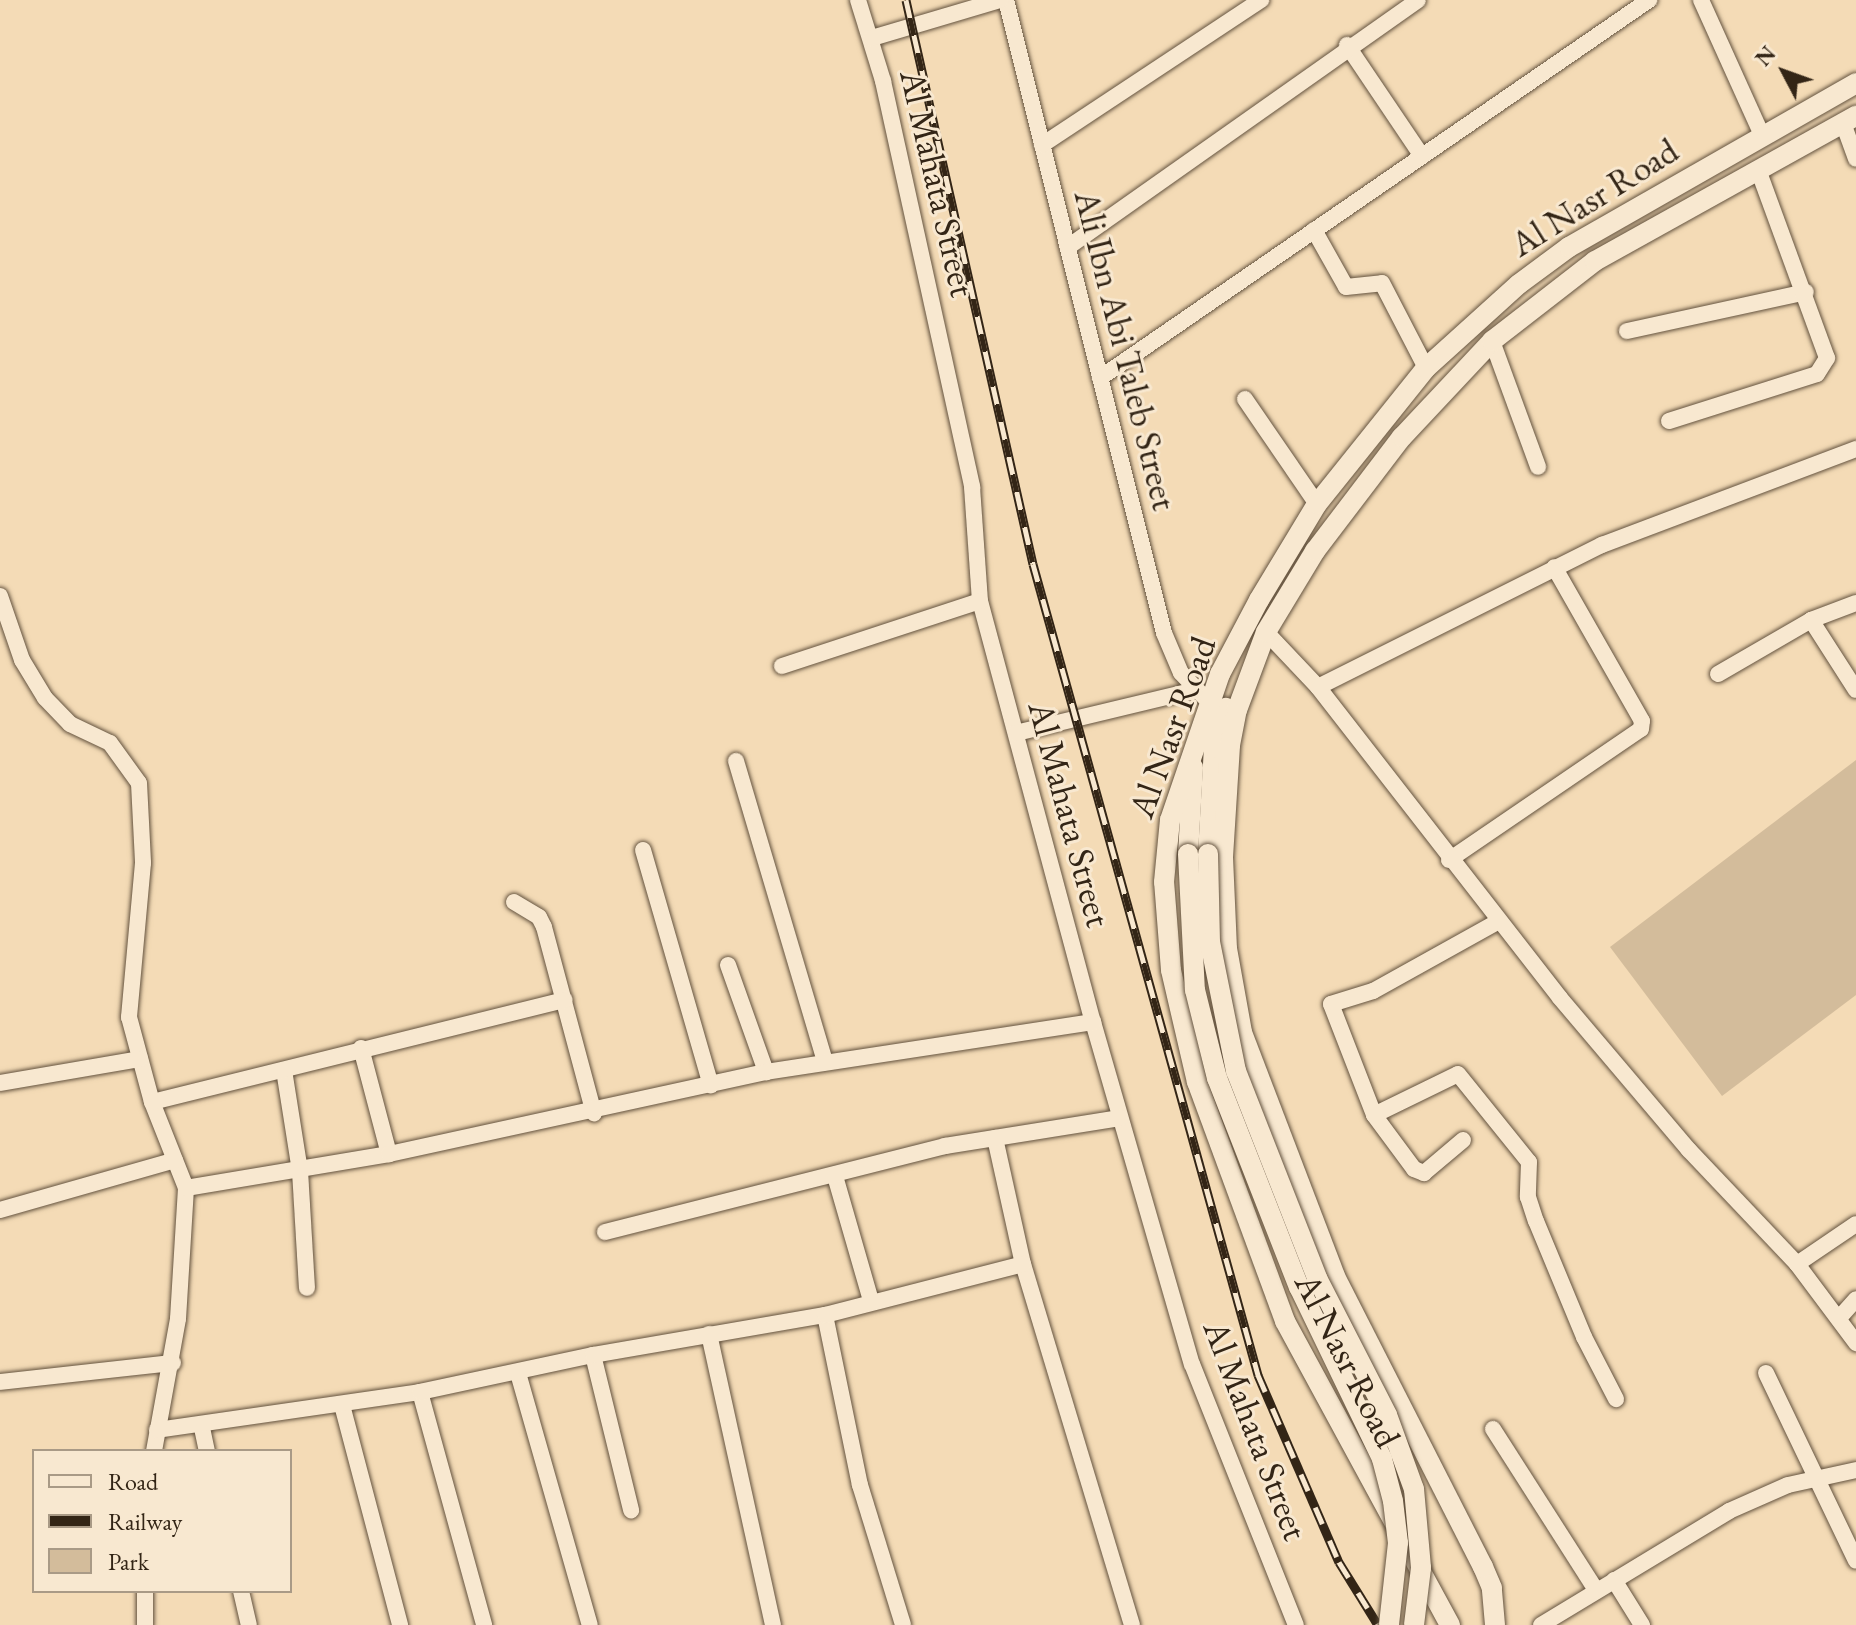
<!DOCTYPE html>
<style>
body{margin:0}
#map{position:relative;width:1856px;height:1625px;overflow:hidden;background:#f4dbb6;font-family:"EB Garamond",serif}
div>[style]{position:absolute}
.green>*{inset:0;background:#d3bc9b}
.roads{filter:drop-shadow(0 0 2px #63523e) drop-shadow(0 0 2px #63523e)}
.minor>*{height:16px;margin:-8px;padding:0 8px;transform-origin:8px;border-radius:8px;background:#f8e8d0}
.tertiary>*{height:20px;margin:-10px;padding:0 10px;transform-origin:10px;border-radius:10px;background:#f8e8d0}
.rail>*{height:9px;margin-top:-4.5px;transform-origin:0;background:repeating-linear-gradient(90deg,#f8e8d0 0 18px,#332516 0 36px);box-sizing:border-box;border-block:2px solid #332516}
.bridges{filter:drop-shadow(0 0 2px #63523e) drop-shadow(0 0 2px #63523e)}
.tertiary-bridge>*{height:20px;margin:-10px;padding:0 10px;transform-origin:10px;border-radius:10px;background:#f8e8d0}
span{translate:-50% -50%;white-space:nowrap;text-align:center;line-height:1.15;-webkit-text-stroke:6px #f8e8d0;paint-order:stroke}
.street-label{font-size:36px;color:#332516}
.legend{position:absolute;left:32px;top:1449px;width:260px;height:144px;box-sizing:border-box;background:#f8e8d0;border:2px solid #a99a86;margin:0;padding:10px 14px;list-style:none;font-size:24px;color:#332516}
.legend li{display:flex;align-items:center;gap:16px;height:40px}
.legend b{width:40px;border:2px solid #a99a86}
.north{position:absolute;left:1744px;top:32px;width:80px;height:80px;-webkit-text-stroke:6px #f8e8d0;paint-order:stroke;rotate:311deg;font-size:22px;font-weight:700;line-height:32px;text-align:center;color:#332516}
.north::after{content:'';display:block;margin:auto;width:28px;height:36px;background:#332516;clip-path:polygon(50% 0,100% 100%,50% 72%,0 100%)}
</style>
<div id="map">
<div class="green">
<i style="clip-path:polygon(1856px 760px,1856px 995px,1722px 1096px,1610px 947px)"></i>
</div>
<div class="roads">
<div class="minor">
<i style="left:858px;top:0;width:85px;rotate:72.8deg"></i>
<i style="left:883px;top:81px;width:416px;rotate:77.6deg"></i>
<i style="left:972px;top:487px;width:114px;rotate:86deg"></i>
<i style="left:980px;top:601px;width:436px;rotate:75deg"></i>
<i style="left:1093px;top:1022px;width:356px;rotate:73.9deg"></i>
<i style="left:1192px;top:1364px;width:281px;rotate:68.3deg"></i>
<i style="left:1006px;top:0;width:652px;rotate:75.99deg"></i>
<i style="left:1164px;top:633px;width:43px;rotate:67deg"></i>
<i style="left:1181px;top:673px;width:42px;rotate:46deg"></i>
<i style="left:1701px;top:0;width:148px;rotate:65.7deg"></i>
<i style="left:872px;top:38px;width:134px;rotate:-16.5deg"></i>
<i style="left:1347px;top:45px;width:134px;rotate:56deg"></i>
<i style="left:1843px;top:123px;width:38px;rotate:70deg"></i>
<i style="left:1042px;top:145px;width:263px;rotate:-33.5deg"></i>
<i style="left:1314px;top:230px;width:65px;rotate:60.7deg"></i>
<i style="left:1346px;top:287px;width:36px;rotate:-6deg"></i>
<i style="left:1382px;top:283px;width:96px;rotate:62.6deg"></i>
<i style="left:1068px;top:247px;width:428px;rotate:-35.2deg"></i>
<i style="left:1627px;top:331px;width:183px;rotate:-12.3deg"></i>
<i style="left:1492px;top:341px;width:134px;rotate:69.9deg"></i>
<i style="left:1100px;top:378px;width:667px;rotate:-34.55deg"></i>
<i style="left:1245px;top:399px;width:127px;rotate:55.6deg"></i>
<i style="left:1669px;top:421px;width:155px;rotate:-17.6deg"></i>
<i style="left:1817px;top:374px;width:19px;rotate:-58deg"></i>
<i style="left:1827px;top:358px;width:201px;rotate:-110.1deg"></i>
<i style="left:0;top:596px;width:68px;rotate:71deg"></i>
<i style="left:22px;top:660px;width:44px;rotate:58.8deg"></i>
<i style="left:45px;top:698px;width:36px;rotate:46deg"></i>
<i style="left:70px;top:724px;width:44px;rotate:25.4deg"></i>
<i style="left:110px;top:743px;width:49px;rotate:54.1deg"></i>
<i style="left:139px;top:783px;width:80px;rotate:87.1deg"></i>
<i style="left:143px;top:863px;width:155px;rotate:95.2deg"></i>
<i style="left:129px;top:1017px;width:88px;rotate:74.9deg"></i>
<i style="left:152px;top:1102px;width:92px;rotate:68.4deg"></i>
<i style="left:186px;top:1188px;width:131px;rotate:93.5deg"></i>
<i style="left:178px;top:1319px;width:134px;rotate:100.3deg"></i>
<i style="left:1811px;top:620px;width:48px;rotate:-20.7deg"></i>
<i style="left:1266px;top:632px;width:76px;rotate:46.6deg"></i>
<i style="left:1318px;top:687px;width:394px;rotate:52.1deg"></i>
<i style="left:1560px;top:998px;width:199px;rotate:49.7deg"></i>
<i style="left:1689px;top:1150px;width:157px;rotate:46.5deg"></i>
<i style="left:1797px;top:1264px;width:99px;rotate:53.2deg"></i>
<i style="left:782px;top:666px;width:208px;rotate:-18.2deg"></i>
<i style="left:1718px;top:674px;width:108px;rotate:-30.1deg"></i>
<i style="left:1811px;top:620px;width:83px;rotate:57.3deg"></i>
<i style="left:1318px;top:687px;width:318px;rotate:-26.6deg"></i>
<i style="left:1602px;top:545px;width:272px;rotate:-20.7deg"></i>
<i style="left:1016px;top:733px;width:184px;rotate:-13.5deg"></i>
<i style="left:736px;top:761px;width:314px;rotate:73.5deg"></i>
<i style="left:643px;top:850px;width:245px;rotate:73.9deg"></i>
<i style="left:1449px;top:860px;width:232px;rotate:-34.3deg"></i>
<i style="left:1641px;top:729px;width:8px;rotate:-83deg"></i>
<i style="left:1642px;top:721px;width:177px;rotate:-119.7deg"></i>
<i style="left:514px;top:902px;width:29px;rotate:31deg"></i>
<i style="left:539px;top:917px;width:11px;rotate:63deg"></i>
<i style="left:544px;top:927px;width:193px;rotate:75deg"></i>
<i style="left:1499px;top:921px;width:144px;rotate:150.9deg"></i>
<i style="left:1373px;top:991px;width:44px;rotate:162.8deg"></i>
<i style="left:1331px;top:1004px;width:119px;rotate:68.8deg"></i>
<i style="left:1374px;top:1115px;width:93px;rotate:-26deg"></i>
<i style="left:1458px;top:1074px;width:113px;rotate:51.1deg"></i>
<i style="left:1529px;top:1162px;width:35px;rotate:92deg"></i>
<i style="left:1528px;top:1197px;width:25px;rotate:72deg"></i>
<i style="left:1536px;top:1221px;width:126px;rotate:67.5deg"></i>
<i style="left:1584px;top:1337px;width:70px;rotate:62.7deg"></i>
<i style="left:728px;top:965px;width:114px;rotate:70.4deg"></i>
<i style="left:361px;top:1048px;width:110px;rotate:75.2deg"></i>
<i style="left:284px;top:1070px;width:102px;rotate:81deg"></i>
<i style="left:300px;top:1171px;width:117px;rotate:86.6deg"></i>
<i style="left:0;top:1083px;width:142px;rotate:-9.7deg"></i>
<i style="left:152px;top:1102px;width:425px;rotate:-13.9deg"></i>
<i style="left:1374px;top:1115px;width:67px;rotate:53.5deg"></i>
<i style="left:1414px;top:1169px;width:11px;rotate:22deg"></i>
<i style="left:1424px;top:1173px;width:51px;rotate:-40.2deg"></i>
<i style="left:995px;top:1138px;width:129px;rotate:77.5deg"></i>
<i style="left:1023px;top:1264px;width:377px;rotate:73.2deg"></i>
<i style="left:835px;top:1176px;width:130px;rotate:73.9deg"></i>
<i style="left:186px;top:1188px;width:206px;rotate:-9.5deg"></i>
<i style="left:389px;top:1154px;width:386px;rotate:-12.3deg"></i>
<i style="left:766px;top:1072px;width:331px;rotate:-8.7deg"></i>
<i style="left:0;top:1210px;width:182px;rotate:-15.9deg"></i>
<i style="left:605px;top:1232px;width:351px;rotate:-14.2deg"></i>
<i style="left:945px;top:1146px;width:177px;rotate:-9.1deg"></i>
<i style="left:1797px;top:1264px;width:71px;rotate:-34.1deg"></i>
<i style="left:825px;top:1315px;width:174px;rotate:78.4deg"></i>
<i style="left:860px;top:1485px;width:146px;rotate:72.9deg"></i>
<i style="left:1840px;top:1317px;width:24px;rotate:-48deg"></i>
<i style="left:709px;top:1334px;width:298px;rotate:77.6deg"></i>
<i style="left:593px;top:1355px;width:160px;rotate:76.2deg"></i>
<i style="left:518px;top:1373px;width:262px;rotate:74.1deg"></i>
<i style="left:1766px;top:1373px;width:208px;rotate:64.4deg"></i>
<i style="left:0;top:1382px;width:174px;rotate:-6.3deg"></i>
<i style="left:420px;top:1392px;width:242px;rotate:74.6deg"></i>
<i style="left:342px;top:1405px;width:228px;rotate:75.2deg"></i>
<i style="left:202px;top:1428px;width:24px;rotate:78deg"></i>
<i style="left:1493px;top:1429px;width:191px;rotate:57.4deg"></i>
<i style="left:157px;top:1430px;width:266px;rotate:-8.2deg"></i>
<i style="left:420px;top:1392px;width:177px;rotate:-12.1deg"></i>
<i style="left:593px;top:1355px;width:235px;rotate:-9.8deg"></i>
<i style="left:825px;top:1315px;width:204px;rotate:-14.4deg"></i>
<i style="left:1614px;top:1580px;width:53px;rotate:58.1deg"></i>
<i style="left:241px;top:1591px;width:35px;rotate:77deg"></i>
<i style="left:145px;top:1625px;width:34px;rotate:-90deg"></i>
<i style="left:1541px;top:1625px;width:220px;rotate:-31.2deg"></i>
<i style="left:1729px;top:1511px;width:64px;rotate:-23.8deg"></i>
<i style="left:1788px;top:1485px;width:70px;rotate:-12.4deg"></i>
</div>
<div class="tertiary">
<i style="left:1188px;top:854px;width:87px;rotate:-86.7deg"></i>
<i style="left:1208px;top:854px;width:106px;rotate:-86.8deg"></i>
<i style="left:1214px;top:748px;width:42px;rotate:-73.3deg"></i>
<i style="left:1450px;top:1625px;width:346px;rotate:-118.5deg"></i>
<i style="left:1285px;top:1321px;width:255px;rotate:-110.2deg"></i>
<i style="left:1197px;top:1082px;width:115px;rotate:-103.1deg"></i>
<i style="left:1171px;top:970px;width:88px;rotate:-94.5deg"></i>
<i style="left:1164px;top:882px;width:62px;rotate:-84.5deg"></i>
<i style="left:1170px;top:820px;width:154px;rotate:-71.1deg"></i>
<i style="left:1220px;top:674px;width:84px;rotate:-62.2deg"></i>
<i style="left:1259px;top:600px;width:112px;rotate:-58.9deg"></i>
<i style="left:1317px;top:504px;width:174px;rotate:-51.3deg"></i>
<i style="left:1426px;top:368px;width:125px;rotate:-42.1deg"></i>
<i style="left:1519px;top:284px;width:62px;rotate:-36.5deg"></i>
<i style="left:1569px;top:247px;width:331px;rotate:-29.7deg"></i>
<i style="left:1495px;top:1625px;width:37px;rotate:-95deg"></i>
<i style="left:1492px;top:1588px;width:23px;rotate:-113deg"></i>
<i style="left:1483px;top:1567px;width:326px;rotate:-117deg"></i>
<i style="left:1335px;top:1276px;width:261px;rotate:-110.9deg"></i>
<i style="left:1242px;top:1032px;width:84px;rotate:-100.2deg"></i>
<i style="left:1227px;top:949px;width:92px;rotate:-92.5deg"></i>
<i style="left:1223px;top:857px;width:112px;rotate:-86.4deg"></i>
<i style="left:1230px;top:745px;width:36px;rotate:-79deg"></i>
<i style="left:1237px;top:710px;width:83px;rotate:-69.6deg"></i>
<i style="left:1266px;top:632px;width:95px;rotate:-58.8deg"></i>
<i style="left:1315px;top:551px;width:143px;rotate:-52.7deg"></i>
<i style="left:1402px;top:437px;width:132px;rotate:-46.8deg"></i>
<i style="left:1492px;top:341px;width:130px;rotate:-37.8deg"></i>
<i style="left:1595px;top:261px;width:299px;rotate:-29.1deg"></i>
</div>
</div>
<div class="rail">
<i style="left:906px;top:0;width:578px;rotate:77.31deg"></i>
<i style="left:1033px;top:564px;width:842px;rotate:74.49deg"></i>
<i style="left:1258px;top:1375px;width:204px;rotate:66.6deg"></i>
<i style="left:1339px;top:1562px;width:74px;rotate:58.2deg"></i>
</div>
<div class="bridges">
<div class="tertiary-bridge">
<i style="left:1188px;top:854px;width:136px;rotate:87.1deg"></i>
<i style="left:1195px;top:990px;width:91px;rotate:76deg"></i>
<i style="left:1217px;top:1078px;width:225px;rotate:68.6deg"></i>
<i style="left:1299px;top:1287px;width:191px;rotate:64.2deg"></i>
<i style="left:1382px;top:1459px;width:43px;rotate:75.3deg"></i>
<i style="left:1393px;top:1501px;width:42px;rotate:83.2deg"></i>
<i style="left:1398px;top:1543px;width:82px;rotate:96.3deg"></i>
<i style="left:1208px;top:854px;width:88px;rotate:88.7deg"></i>
<i style="left:1210px;top:942px;width:132px;rotate:78.6deg"></i>
<i style="left:1236px;top:1071px;width:222px;rotate:68.6deg"></i>
<i style="left:1317px;top:1278px;width:154px;rotate:62.9deg"></i>
<i style="left:1387px;top:1415px;width:79px;rotate:70deg"></i>
<i style="left:1414px;top:1489px;width:79px;rotate:84.9deg"></i>
<i style="left:1421px;top:1568px;width:57px;rotate:97deg"></i>
</div>
</div>
<div class="street-label">
<span style="left:938px;top:183px;rotate:77deg">Al Mahata Street</span>
<span style="left:1594px;top:197px;rotate:-32deg">Al Nasr Road</span>
<span style="left:1126px;top:350px;rotate:76deg">Ali Ibn Abi Taleb Street</span>
<span style="left:1172px;top:727px;rotate:-70deg">Al Nasr Road</span>
<span style="left:1070px;top:814px;rotate:75deg">Al Mahata Street</span>
<span style="left:1348px;top:1360px;rotate:63deg">Al Nasr Road</span>
<span style="left:1256px;top:1430px;rotate:69deg">Al Mahata Street</span>
</div>
<ul class="legend">
<li><b style="height:10px;background:#f8e8d0"></b>Road</li>
<li><b style="height:10px;background:#332516"></b>Railway</li>
<li><b style="height:22px;background:#d3bc9b"></b>Park</li>
</ul>
<div class="north">N</div>
</div>
